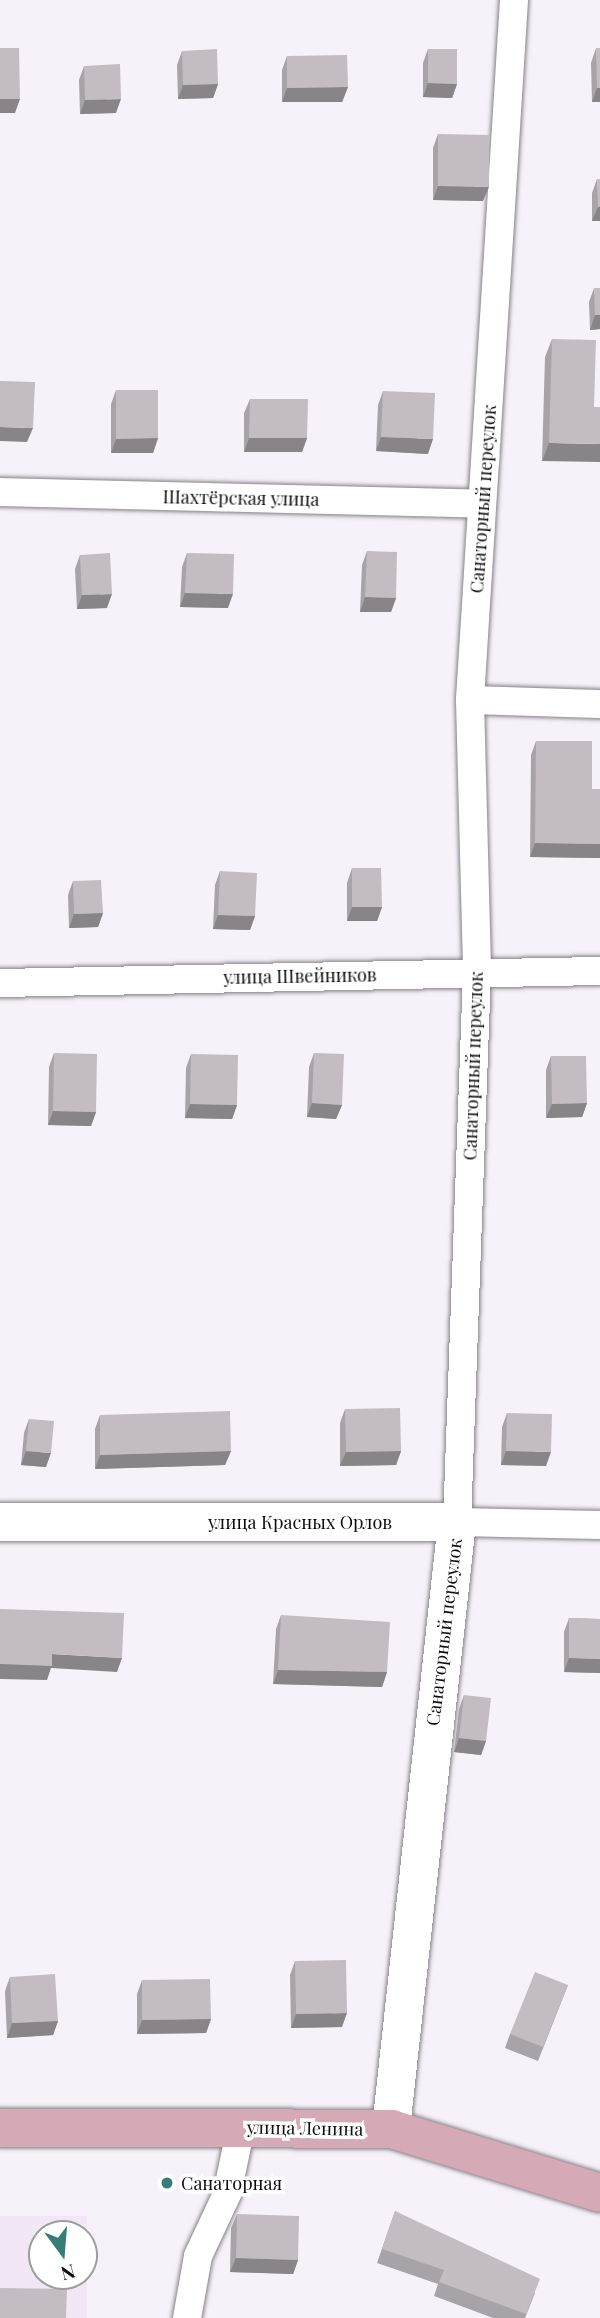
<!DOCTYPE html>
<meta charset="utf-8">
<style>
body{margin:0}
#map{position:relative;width:600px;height:2318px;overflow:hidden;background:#f7f2f9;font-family:"Playfair Display",serif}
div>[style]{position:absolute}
.built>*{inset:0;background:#f1e7f5}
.roads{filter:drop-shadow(0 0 2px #868188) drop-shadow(0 0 2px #868188)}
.street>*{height:28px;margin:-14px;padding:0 14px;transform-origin:14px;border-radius:14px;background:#fff}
.secondary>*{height:38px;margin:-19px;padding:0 19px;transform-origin:19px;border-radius:19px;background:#fff}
.primary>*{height:38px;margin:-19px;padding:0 19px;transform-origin:19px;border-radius:19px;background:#d5a9b6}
.wall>*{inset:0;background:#a8a3a8}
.shaded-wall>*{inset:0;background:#888488}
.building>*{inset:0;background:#c3bdc3}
.dots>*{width:19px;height:19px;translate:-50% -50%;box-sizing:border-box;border:4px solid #fff;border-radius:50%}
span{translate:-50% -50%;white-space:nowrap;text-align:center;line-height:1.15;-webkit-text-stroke:7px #fff;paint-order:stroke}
.street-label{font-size:18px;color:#0d0c0e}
.poi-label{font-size:18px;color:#0d0c0e}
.left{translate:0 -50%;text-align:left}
.north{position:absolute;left:28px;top:2220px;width:70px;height:70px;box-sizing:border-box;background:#fff;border:2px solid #9e9e9f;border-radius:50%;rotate:164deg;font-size:19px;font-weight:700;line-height:28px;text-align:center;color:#0d0c0e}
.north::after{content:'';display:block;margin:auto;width:24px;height:32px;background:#367d77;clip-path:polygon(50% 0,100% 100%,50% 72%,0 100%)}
</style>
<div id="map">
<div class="built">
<i style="clip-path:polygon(evenodd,0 2216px,87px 2216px,87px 2318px,0 2318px,0 2216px,42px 2234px,84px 2234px,84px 2276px,42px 2276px,42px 2234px)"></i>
</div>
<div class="roads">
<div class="street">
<i style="left:514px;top:0;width:701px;rotate:93.6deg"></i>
<i style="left:470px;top:700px;width:272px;rotate:88.5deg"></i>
<i style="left:477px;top:972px;width:550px;rotate:92.08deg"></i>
<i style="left:457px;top:1522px;width:143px;rotate:1.2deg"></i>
<i style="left:0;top:492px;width:482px;rotate:1.4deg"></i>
<i style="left:470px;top:700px;width:130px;rotate:1.8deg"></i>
<i style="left:0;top:983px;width:600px;rotate:-1.15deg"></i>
<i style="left:187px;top:2318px;width:63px;rotate:-79.9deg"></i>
<i style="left:198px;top:2256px;width:68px;rotate:-64.9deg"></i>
<i style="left:227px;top:2194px;width:68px;rotate:-78.2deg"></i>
</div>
<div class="secondary">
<i style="left:0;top:1522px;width:457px"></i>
<i style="left:457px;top:1522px;width:611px;rotate:96.21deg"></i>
</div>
<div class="primary">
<i style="left:0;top:2128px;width:391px;rotate:0.1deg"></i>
<i style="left:391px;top:2129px;width:219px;rotate:17deg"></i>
</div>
</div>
<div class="wall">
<i style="clip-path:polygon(596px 48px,600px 102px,592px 102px,591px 63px)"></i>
<i style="clip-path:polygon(428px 49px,457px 84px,452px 98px,423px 97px,423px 63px)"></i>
<i style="clip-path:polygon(182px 51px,218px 84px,213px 98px,178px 99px,177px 65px)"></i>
<i style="clip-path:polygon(287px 56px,348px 87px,342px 102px,282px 102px,282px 70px)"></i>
<i style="clip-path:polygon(84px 66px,116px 113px,80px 114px,79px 80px)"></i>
<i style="clip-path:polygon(438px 134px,483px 201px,433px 200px,433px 148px)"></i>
<i style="clip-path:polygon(597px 179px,600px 221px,592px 221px,592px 193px)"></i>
<i style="clip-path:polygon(594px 288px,600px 329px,590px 330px,589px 302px)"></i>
<i style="clip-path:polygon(552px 339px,594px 407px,542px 461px,545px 357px)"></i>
<i style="clip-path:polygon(116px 390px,158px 438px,153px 453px,111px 453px,111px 404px)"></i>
<i style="clip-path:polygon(383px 391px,428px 454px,376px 451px,378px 405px)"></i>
<i style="clip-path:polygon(250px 399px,307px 438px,302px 452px,244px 452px,244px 413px)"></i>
<i style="clip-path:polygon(367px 551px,396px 598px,391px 612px,360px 612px,362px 565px)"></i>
<i style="clip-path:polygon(187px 553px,228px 608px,180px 607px,182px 567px)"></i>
<i style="clip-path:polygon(80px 555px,107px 608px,77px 609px,75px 569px)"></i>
<i style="clip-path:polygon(536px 741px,592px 789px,600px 789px,600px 858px,530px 857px,531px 755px)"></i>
<i style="clip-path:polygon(352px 868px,382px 907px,377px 921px,347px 921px,347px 883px)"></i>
<i style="clip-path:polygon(220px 871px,255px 916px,250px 930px,213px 929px,215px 885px)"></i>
<i style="clip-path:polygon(73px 881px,103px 913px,98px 927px,69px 928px,68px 895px)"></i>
<i style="clip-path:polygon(54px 1053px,96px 1112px,91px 1126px,48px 1125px,49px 1067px)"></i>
<i style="clip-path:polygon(314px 1053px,342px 1105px,336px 1119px,307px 1117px,309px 1067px)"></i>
<i style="clip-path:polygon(191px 1054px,237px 1105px,232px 1119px,185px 1118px,186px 1068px)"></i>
<i style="clip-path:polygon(551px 1056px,587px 1103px,582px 1117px,546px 1118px,546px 1070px)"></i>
<i style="clip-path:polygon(345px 1409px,401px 1451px,396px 1465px,340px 1466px,340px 1423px)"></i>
<i style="clip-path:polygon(507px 1413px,546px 1466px,501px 1465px,502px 1427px)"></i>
<i style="clip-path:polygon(100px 1415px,231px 1451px,225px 1465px,95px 1469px,95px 1429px)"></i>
<i style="clip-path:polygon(29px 1419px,46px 1467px,21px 1465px,24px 1433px)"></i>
<i style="clip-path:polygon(281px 1615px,387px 1672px,382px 1687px,273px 1684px,276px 1629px)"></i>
<i style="clip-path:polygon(569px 1618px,600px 1619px,600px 1673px,564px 1672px,564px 1632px)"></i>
<i style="clip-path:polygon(464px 1695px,486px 1741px,481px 1755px,454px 1752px,459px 1709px)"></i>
<i style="clip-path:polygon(295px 1961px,342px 2027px,291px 2028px,290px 1975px)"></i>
<i style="clip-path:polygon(10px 1977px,58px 2021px,53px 2035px,7px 2038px,5px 1991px)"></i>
<i style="clip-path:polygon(142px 1980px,211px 2019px,206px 2033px,137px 2034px,137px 1994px)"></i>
<i style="clip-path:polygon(568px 1985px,538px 2061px,505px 2048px,510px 2034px)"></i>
<i style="clip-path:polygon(395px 2211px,535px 2293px,525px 2318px,493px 2318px,434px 2296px,438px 2284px,377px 2263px)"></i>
<i style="clip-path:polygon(237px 2214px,298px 2260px,293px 2274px,230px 2272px,231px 2228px)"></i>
</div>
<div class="shaded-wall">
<i style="clip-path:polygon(428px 83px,457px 84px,452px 98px,423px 97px)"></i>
<i style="clip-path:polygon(218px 84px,213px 98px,178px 99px,183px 85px)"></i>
<i style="clip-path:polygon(348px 87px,342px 102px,282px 102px,287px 88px)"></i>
<i style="clip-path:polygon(597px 88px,600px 88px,600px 102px,592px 102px)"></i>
<i style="clip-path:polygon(0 99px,20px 99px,15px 113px,0 113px)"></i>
<i style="clip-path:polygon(121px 99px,116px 113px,80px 114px,85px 100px)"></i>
<i style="clip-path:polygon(438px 186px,489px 187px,483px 201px,433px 200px)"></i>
<i style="clip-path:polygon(598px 207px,600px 207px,600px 221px,592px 221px)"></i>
<i style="clip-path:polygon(595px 315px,600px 315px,600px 329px,590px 330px)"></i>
<i style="clip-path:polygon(0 427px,33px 428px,27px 442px,0 441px)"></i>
<i style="clip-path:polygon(381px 437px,433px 439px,428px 454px,376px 451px)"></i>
<i style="clip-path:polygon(158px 438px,153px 453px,111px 453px,116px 439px)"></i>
<i style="clip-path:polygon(249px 438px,307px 438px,302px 452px,244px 452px)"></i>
<i style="clip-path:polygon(549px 443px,600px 444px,600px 462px,542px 461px)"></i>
<i style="clip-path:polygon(185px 593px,233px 594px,228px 608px,180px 607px)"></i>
<i style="clip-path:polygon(112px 594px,107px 608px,77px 609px,82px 595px)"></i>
<i style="clip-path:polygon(365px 597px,396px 598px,391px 612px,360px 612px)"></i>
<i style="clip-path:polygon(535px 843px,600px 844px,600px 858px,530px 857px)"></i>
<i style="clip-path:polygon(352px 907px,382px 907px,377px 921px,347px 921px)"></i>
<i style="clip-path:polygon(103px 913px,98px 927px,69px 928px,74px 914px)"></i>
<i style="clip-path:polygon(218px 915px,255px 916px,250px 930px,213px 929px)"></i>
<i style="clip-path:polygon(312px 1103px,342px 1105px,336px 1119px,307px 1117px)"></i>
<i style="clip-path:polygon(587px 1103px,582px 1117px,546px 1118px,552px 1104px)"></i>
<i style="clip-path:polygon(190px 1104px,237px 1105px,232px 1119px,185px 1118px)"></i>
<i style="clip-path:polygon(53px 1111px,96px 1112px,91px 1126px,48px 1125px)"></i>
<i style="clip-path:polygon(26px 1451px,51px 1453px,46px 1467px,21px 1465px)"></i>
<i style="clip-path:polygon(231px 1451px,225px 1465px,95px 1469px,100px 1455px)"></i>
<i style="clip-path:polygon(401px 1451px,396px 1465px,340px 1466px,346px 1452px)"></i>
<i style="clip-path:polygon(506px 1451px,551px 1452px,546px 1466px,501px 1465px)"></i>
<i style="clip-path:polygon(52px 1654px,122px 1658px,117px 1672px,51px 1668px,47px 1680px,0 1679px,0 1664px)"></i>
<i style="clip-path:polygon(569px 1658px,600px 1659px,600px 1673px,564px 1672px)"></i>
<i style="clip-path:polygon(278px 1670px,387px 1672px,382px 1687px,273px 1684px)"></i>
<i style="clip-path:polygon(459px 1738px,486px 1741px,481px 1755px,454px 1752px)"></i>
<i style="clip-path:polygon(347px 2013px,342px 2027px,291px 2028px,296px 2014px)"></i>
<i style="clip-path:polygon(211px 2019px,206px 2033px,137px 2034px,142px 2020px)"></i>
<i style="clip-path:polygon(58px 2021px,53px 2035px,7px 2038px,12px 2023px)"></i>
<i style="clip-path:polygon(236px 2258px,298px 2260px,293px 2274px,230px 2272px)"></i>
</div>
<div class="building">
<i style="clip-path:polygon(0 48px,19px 48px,20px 99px,0 99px)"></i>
<i style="clip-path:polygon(596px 48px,600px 48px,600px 88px,597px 88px)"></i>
<i style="clip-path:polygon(217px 49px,218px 84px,183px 85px,182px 51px)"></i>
<i style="clip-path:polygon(428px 49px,457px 49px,457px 84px,428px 83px)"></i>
<i style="clip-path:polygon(347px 55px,348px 87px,287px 88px,287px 56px)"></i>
<i style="clip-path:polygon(120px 64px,121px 99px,85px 100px,84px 66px)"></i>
<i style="clip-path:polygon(438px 134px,489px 135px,489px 187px,438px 186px)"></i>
<i style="clip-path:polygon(597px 179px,600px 179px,600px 207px,598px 207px)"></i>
<i style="clip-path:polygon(594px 288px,600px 288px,600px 315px,595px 315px)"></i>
<i style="clip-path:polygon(552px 339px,596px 340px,594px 407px,600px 407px,600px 444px,549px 443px)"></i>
<i style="clip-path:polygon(0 381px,35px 382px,33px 428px,0 427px)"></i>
<i style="clip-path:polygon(116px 390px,158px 390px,158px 438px,116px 439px)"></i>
<i style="clip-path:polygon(383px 391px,435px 393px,433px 439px,381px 437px)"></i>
<i style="clip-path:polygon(250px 399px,308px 399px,307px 438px,249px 438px)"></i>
<i style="clip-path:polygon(367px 551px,397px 552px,396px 598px,365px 597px)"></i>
<i style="clip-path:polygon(110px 553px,112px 594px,82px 595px,80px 555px)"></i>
<i style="clip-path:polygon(187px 553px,234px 554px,233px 594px,185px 593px)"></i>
<i style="clip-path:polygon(536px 741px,592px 741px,592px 789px,600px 789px,600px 844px,535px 843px)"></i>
<i style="clip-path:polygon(352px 868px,381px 868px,382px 907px,352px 907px)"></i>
<i style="clip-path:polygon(220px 871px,257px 873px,255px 916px,218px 915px)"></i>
<i style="clip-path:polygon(101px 880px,103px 913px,74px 914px,73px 881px)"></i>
<i style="clip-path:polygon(54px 1053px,97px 1054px,96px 1112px,53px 1111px)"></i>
<i style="clip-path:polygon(314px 1053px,344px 1054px,342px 1105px,312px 1103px)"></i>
<i style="clip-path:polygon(191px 1054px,238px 1055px,237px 1105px,190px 1104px)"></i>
<i style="clip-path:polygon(551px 1056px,586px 1056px,587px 1103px,552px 1104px)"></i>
<i style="clip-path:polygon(400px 1408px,401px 1451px,346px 1452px,345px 1409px)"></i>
<i style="clip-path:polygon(230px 1411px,231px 1451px,100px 1455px,100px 1415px)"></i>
<i style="clip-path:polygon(507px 1413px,552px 1414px,551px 1452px,506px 1451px)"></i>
<i style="clip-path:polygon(29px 1419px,54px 1421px,51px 1453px,26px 1451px)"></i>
<i style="clip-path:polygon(0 1609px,124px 1613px,122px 1658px,52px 1654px,52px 1666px,0 1664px)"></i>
<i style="clip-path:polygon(281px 1615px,390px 1622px,387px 1672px,278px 1670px)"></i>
<i style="clip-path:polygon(569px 1618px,600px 1619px,600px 1659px,569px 1658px)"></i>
<i style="clip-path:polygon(464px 1695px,491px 1698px,486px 1741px,459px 1738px)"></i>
<i style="clip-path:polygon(346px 1960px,347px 2013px,296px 2014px,295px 1961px)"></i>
<i style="clip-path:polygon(535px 1972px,568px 1985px,543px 2047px,510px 2034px)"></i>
<i style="clip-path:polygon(55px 1974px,58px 2021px,12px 2023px,10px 1977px)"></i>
<i style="clip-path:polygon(210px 1979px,211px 2019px,142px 2020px,142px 1980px)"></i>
<i style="clip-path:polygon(395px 2211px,540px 2279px,526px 2314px,439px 2282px,444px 2270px,382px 2249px)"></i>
<i style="clip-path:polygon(237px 2214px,299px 2216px,298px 2260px,236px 2258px)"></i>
<i style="clip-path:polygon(0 2288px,67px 2289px,66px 2318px,0 2318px)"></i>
</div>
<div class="dots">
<i style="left:167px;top:2183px;background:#367d77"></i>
</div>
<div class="street-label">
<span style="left:241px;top:498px;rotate:1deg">Шахтёрская улица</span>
<span style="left:483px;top:499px;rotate:-86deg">Санаторный переулок</span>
<span style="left:300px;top:976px;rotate:-1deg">улица Швейников</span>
<span style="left:473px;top:1066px;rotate:-88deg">Санаторный переулок</span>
<span style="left:300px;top:1522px">улица Красных Орлов</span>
<span style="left:444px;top:1632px;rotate:-83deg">Санаторный переулок</span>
<span style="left:305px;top:2128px;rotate:1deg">улица Ленина</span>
</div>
<div class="poi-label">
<span class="left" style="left:181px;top:2183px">Санаторная</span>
</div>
<div class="north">N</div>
</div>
